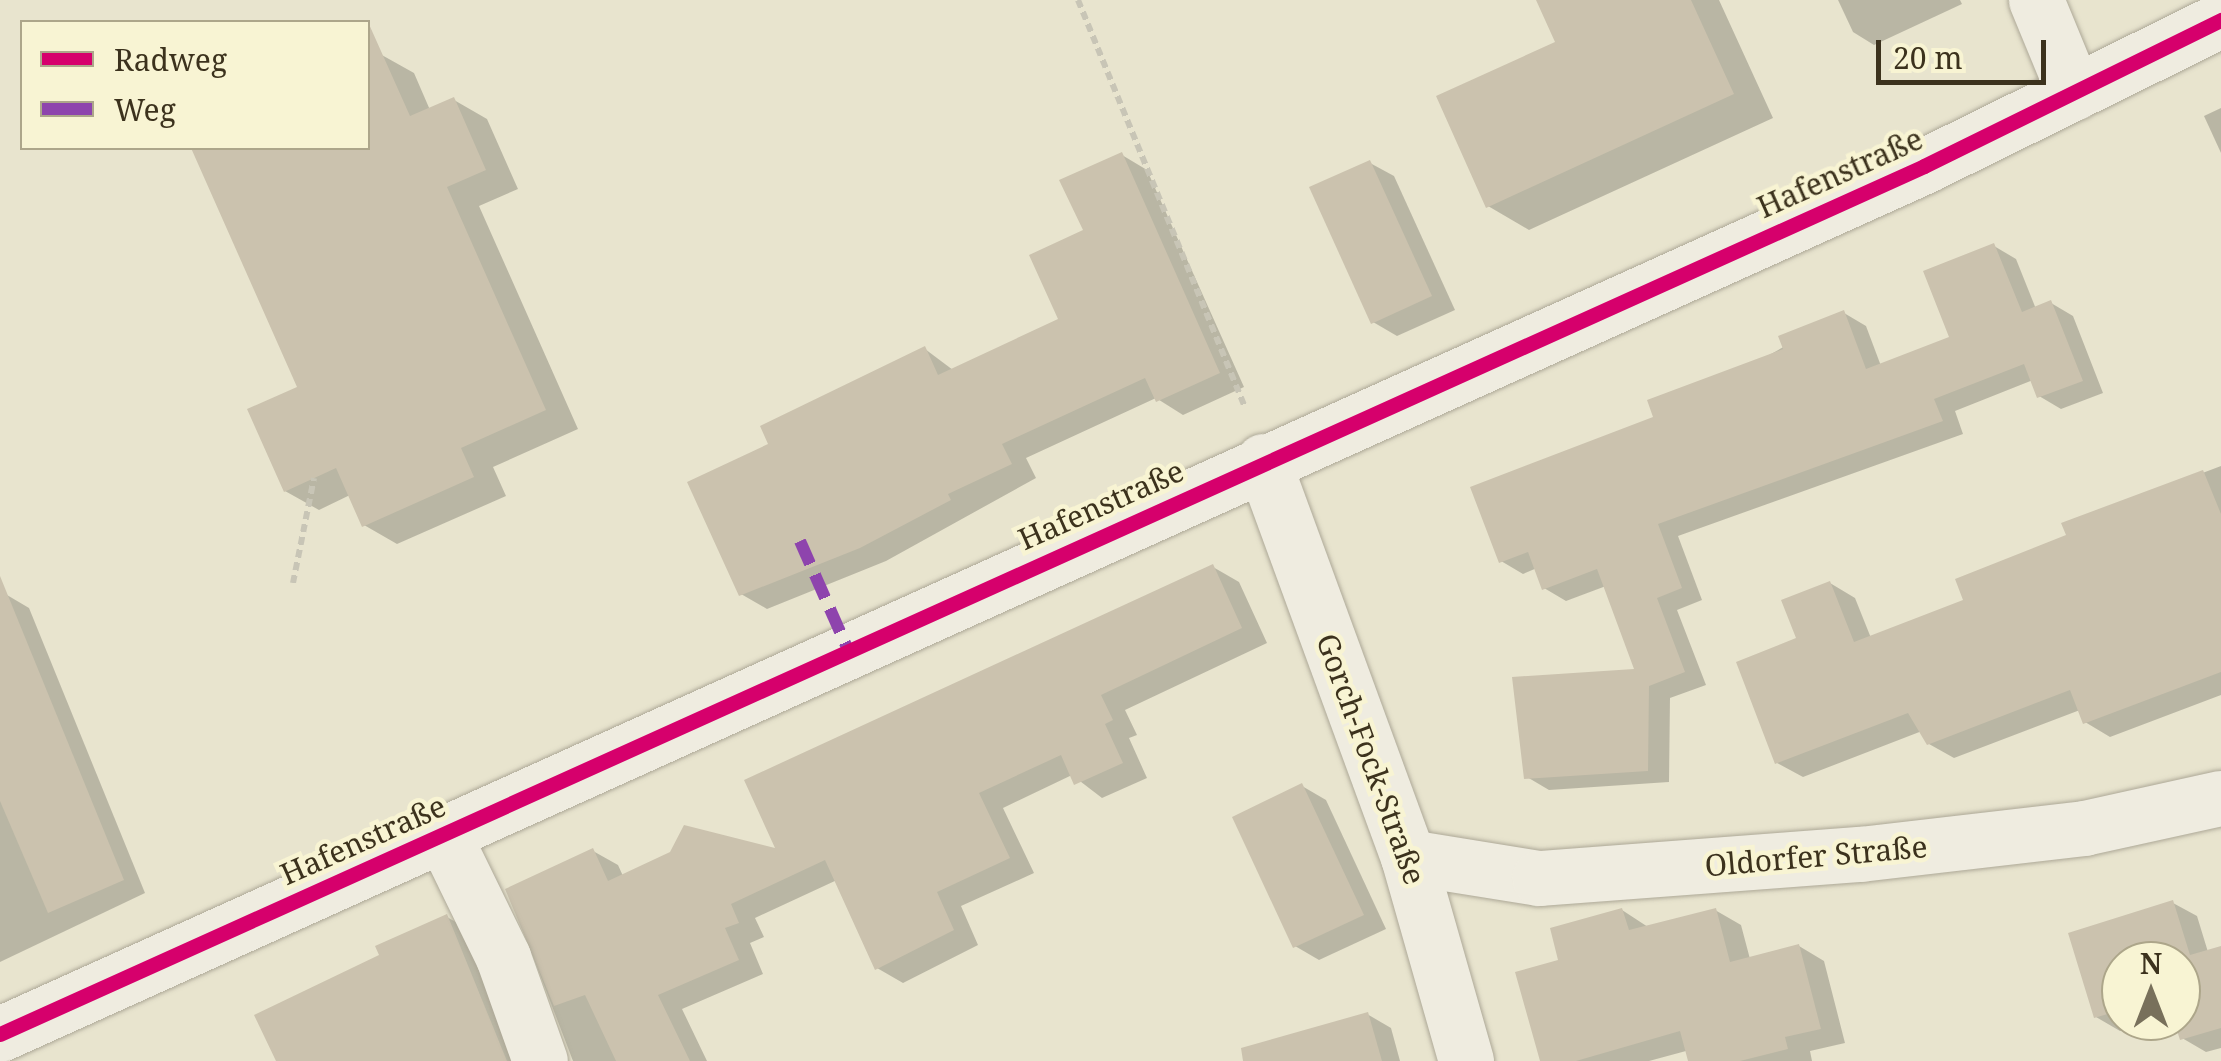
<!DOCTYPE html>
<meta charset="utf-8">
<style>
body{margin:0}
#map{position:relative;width:2221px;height:1061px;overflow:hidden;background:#e8e4ce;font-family:"Noto Serif",serif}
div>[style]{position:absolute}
.shadow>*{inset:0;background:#0003}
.building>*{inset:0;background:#cbc2ae}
.path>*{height:6px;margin-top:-3px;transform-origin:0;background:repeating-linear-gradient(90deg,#c8c5b6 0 8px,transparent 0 13px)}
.roads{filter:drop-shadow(0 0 2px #ada897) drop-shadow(0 0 2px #ada897)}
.minor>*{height:55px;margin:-27.5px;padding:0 27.5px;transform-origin:27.5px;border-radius:27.5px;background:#efece0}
.quiet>*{height:12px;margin-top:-6px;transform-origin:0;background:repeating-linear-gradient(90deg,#8e44ad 0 25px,transparent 0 37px)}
.cycleway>*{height:15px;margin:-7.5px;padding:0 7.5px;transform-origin:7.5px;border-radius:7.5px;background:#d6006c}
span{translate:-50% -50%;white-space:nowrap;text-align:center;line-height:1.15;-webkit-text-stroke:9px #f8f4d3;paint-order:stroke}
.street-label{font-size:30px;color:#3c321d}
.legend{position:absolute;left:20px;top:20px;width:350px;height:130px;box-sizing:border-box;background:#f8f4d3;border:2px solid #ada68a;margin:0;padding:12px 18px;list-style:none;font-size:30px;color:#3c321d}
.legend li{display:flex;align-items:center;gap:20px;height:50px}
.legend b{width:50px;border:2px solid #ada68a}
.north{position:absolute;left:2101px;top:941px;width:100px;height:100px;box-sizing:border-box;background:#f8f4d3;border:2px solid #ada68a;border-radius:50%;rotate:0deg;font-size:28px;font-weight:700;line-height:40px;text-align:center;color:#3c321d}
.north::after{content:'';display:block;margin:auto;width:35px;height:45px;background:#78705b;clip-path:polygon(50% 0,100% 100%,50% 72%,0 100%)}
.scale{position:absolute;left:1876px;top:40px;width:170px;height:45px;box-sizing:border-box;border:5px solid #3c321d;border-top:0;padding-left:12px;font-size:30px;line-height:35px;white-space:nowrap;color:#3c321d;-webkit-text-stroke:8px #f8f4d3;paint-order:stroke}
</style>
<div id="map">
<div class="shadow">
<i style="clip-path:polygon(1538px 0,1719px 0,1773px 118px,1529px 230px,1488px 206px,1558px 43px)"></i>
<i style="clip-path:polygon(1838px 0,1960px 0,1962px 4px,1874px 45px,1853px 32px)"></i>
<i style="clip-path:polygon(380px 54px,414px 73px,430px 110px,454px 100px,487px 119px,518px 189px,479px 206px,578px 429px,493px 467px,506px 496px,397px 544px,364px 525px,350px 495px,319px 510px,285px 491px,300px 389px,193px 148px,368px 148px,368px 59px)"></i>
<i style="clip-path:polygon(2221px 108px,2221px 153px,2204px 116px)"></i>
<i style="clip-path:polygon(1122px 155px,1147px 170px,1244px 387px,1183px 415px,1156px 398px,1026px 458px,1036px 478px,886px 561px,767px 609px,741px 594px,771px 446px,925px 349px,953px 370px,1062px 320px,1086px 231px)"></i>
<i style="clip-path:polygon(1370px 163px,1394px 176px,1455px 310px,1397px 336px,1373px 322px)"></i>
<i style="clip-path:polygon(1994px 246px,2016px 259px,2036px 309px,2051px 303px,2073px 316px,2103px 393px,2061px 409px,2039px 396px,2033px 380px,1955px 411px,1963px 434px,1678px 536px,1702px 600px,1677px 610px,1706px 685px,1670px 698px,1669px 782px,1549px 790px,1527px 777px,1638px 672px,1606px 586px,1566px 601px,1544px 588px,1537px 568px,1523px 574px,1501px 561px,1657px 418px,1844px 313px,1866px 326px,1881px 366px,1952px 339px)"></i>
<i style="clip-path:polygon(2221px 466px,2221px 695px,2110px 737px,2085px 722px,2080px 710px,1954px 758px,1929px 744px,1922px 731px,1803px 777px,1777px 763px,1799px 640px,1830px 583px,1855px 598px,1871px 638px,1966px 601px,2069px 537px,2065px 525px)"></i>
<i style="clip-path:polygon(1213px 567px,1239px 582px,1267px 643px,1125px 710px,1137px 735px,1129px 738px,1147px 778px,1102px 798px,1072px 775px,1003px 808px,1034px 873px,961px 906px,978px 945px,903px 983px,877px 968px,837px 880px,755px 918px,764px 937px,750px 943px,763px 974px,682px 1009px,707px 1061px,573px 1061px,508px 891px,593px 851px,618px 865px,623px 876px,779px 851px)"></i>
<i style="clip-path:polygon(7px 595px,29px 608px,145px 893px,0 962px,0 598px)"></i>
<i style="clip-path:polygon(1302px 786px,1326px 800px,1386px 929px,1319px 960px,1295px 946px)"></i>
<i style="clip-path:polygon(2173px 903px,2197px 916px,2208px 952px,2221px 949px,2221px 1048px,2206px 1052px,2182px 1038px,2176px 1021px,2181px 961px,2121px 961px,2121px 1021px,2152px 1021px,2120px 1031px,2096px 1017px,2071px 935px)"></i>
<i style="clip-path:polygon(1622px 910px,1648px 927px,1715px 910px,1741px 925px,1750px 959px,1799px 946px,1824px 961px,1845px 1043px,1810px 1051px,1812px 1061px,1691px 1061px,1686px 1051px,1649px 1061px,1543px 1061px,1561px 961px)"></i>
<i style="clip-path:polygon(447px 917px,473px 932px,525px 1061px,279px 1061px,382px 956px)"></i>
<i style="clip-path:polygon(1367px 1014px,1391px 1028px,1400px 1061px,1292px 1061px)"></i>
</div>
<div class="building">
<i style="clip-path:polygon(1536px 0,1691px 0,1734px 94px,1486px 208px,1436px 96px,1555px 42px)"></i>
<i style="clip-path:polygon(368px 22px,410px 116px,454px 97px,486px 170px,447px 187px,546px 410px,461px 448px,474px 477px,362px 527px,336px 468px,284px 492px,247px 409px,297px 387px,191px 148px,368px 148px)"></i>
<i style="clip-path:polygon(1122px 152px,1220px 373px,1156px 402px,1145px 378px,1002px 444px,1012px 464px,948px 494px,951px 500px,860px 548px,739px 596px,687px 482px,768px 444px,760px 426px,925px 346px,938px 375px,1058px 319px,1029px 255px,1083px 230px,1059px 180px)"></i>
<i style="clip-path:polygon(1370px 160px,1432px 296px,1371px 324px,1309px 187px)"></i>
<i style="clip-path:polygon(1994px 243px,2022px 312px,2051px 300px,2083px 381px,2037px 398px,2024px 364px,1934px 399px,1943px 421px,1658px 524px,1682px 588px,1657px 598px,1685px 672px,1649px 686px,1648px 771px,1524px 779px,1512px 677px,1634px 669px,1597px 569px,1542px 590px,1528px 552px,1499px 563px,1470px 487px,1653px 417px,1647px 400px,1783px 349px,1778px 336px,1844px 310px,1866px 369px,1949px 337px,1923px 271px)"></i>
<i style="clip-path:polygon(2203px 470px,2221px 514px,2221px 672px,2083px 724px,2070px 690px,1927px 745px,1908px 713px,1775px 764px,1736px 662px,1796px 638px,1781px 600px,1830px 581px,1854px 642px,1963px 600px,1955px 579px,2066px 535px,2061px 523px)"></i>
<i style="clip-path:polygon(1213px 564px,1242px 628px,1101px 695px,1113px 720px,1105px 724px,1123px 763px,1074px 785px,1061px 755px,979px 793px,1010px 858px,937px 892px,954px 930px,875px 970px,825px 860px,731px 904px,739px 923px,725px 928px,739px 960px,658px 995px,690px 1061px,616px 1061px,585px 995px,554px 1006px,505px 889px,593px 848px,608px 881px,670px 852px,684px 825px,775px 848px,744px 780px)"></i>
<i style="clip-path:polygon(0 576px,124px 880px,48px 913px,0 801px)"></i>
<i style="clip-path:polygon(1302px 783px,1364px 915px,1293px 948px,1232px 817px)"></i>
<i style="clip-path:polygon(2173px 900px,2190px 955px,2221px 946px,2221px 1028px,2180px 1040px,2174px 1021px,2181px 1021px,2181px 961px,2121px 961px,2121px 1010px,2094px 1018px,2068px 933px)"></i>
<i style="clip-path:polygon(1622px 908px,1629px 930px,1716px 908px,1730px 962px,1799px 944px,1821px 1029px,1785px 1037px,1788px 1049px,1740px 1061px,1688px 1061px,1680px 1031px,1576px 1061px,1540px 1061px,1515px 972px,1558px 960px,1550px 928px)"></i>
<i style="clip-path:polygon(447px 914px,507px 1061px,276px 1061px,254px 1015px,379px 955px,375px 946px)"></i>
<i style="clip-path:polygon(1368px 1012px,1382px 1061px,1243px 1061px,1241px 1048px)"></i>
</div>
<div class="path">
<i style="left:1078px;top:0;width:441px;rotate:67.7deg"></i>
<i style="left:293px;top:583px;width:107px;rotate:-78.7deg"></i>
</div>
<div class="roads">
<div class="minor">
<i style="left:2036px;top:0;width:100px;rotate:67.6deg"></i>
<i style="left:1263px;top:461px;width:422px;rotate:69.9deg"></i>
<i style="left:1408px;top:857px;width:212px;rotate:74.1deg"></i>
<i style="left:443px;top:834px;width:137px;rotate:64deg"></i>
<i style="left:503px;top:957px;width:110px;rotate:70.4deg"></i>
<i style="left:1408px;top:857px;width:133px;rotate:9.1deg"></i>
<i style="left:1539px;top:878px;width:322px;rotate:-4.3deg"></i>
<i style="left:1860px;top:854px;width:226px;rotate:-6.6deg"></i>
<i style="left:2084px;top:828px;width:140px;rotate:-12.4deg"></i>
<i style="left:0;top:1034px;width:2111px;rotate:-24.28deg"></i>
<i style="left:1924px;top:166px;width:331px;rotate:-26.2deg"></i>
</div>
</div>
<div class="quiet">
<i style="left:800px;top:541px;width:119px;rotate:66.2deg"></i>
</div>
<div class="cycleway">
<i style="left:0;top:1034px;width:2111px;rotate:-24.28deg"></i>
<i style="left:1924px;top:166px;width:331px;rotate:-26.2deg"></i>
</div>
<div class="street-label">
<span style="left:1840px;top:173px;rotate:-24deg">Hafenstraße</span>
<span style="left:1101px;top:505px;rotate:-24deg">Hafenstraße</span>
<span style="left:1371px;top:759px;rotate:70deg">Gorch-Fock-Straße</span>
<span style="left:363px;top:840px;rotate:-24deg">Hafenstraße</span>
<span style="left:1816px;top:856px;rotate:-5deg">Oldorfer Straße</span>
</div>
<ul class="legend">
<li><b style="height:12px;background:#d6006c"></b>Radweg</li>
<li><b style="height:12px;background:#8e44ad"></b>Weg</li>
</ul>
<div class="north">N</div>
<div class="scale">20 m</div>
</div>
